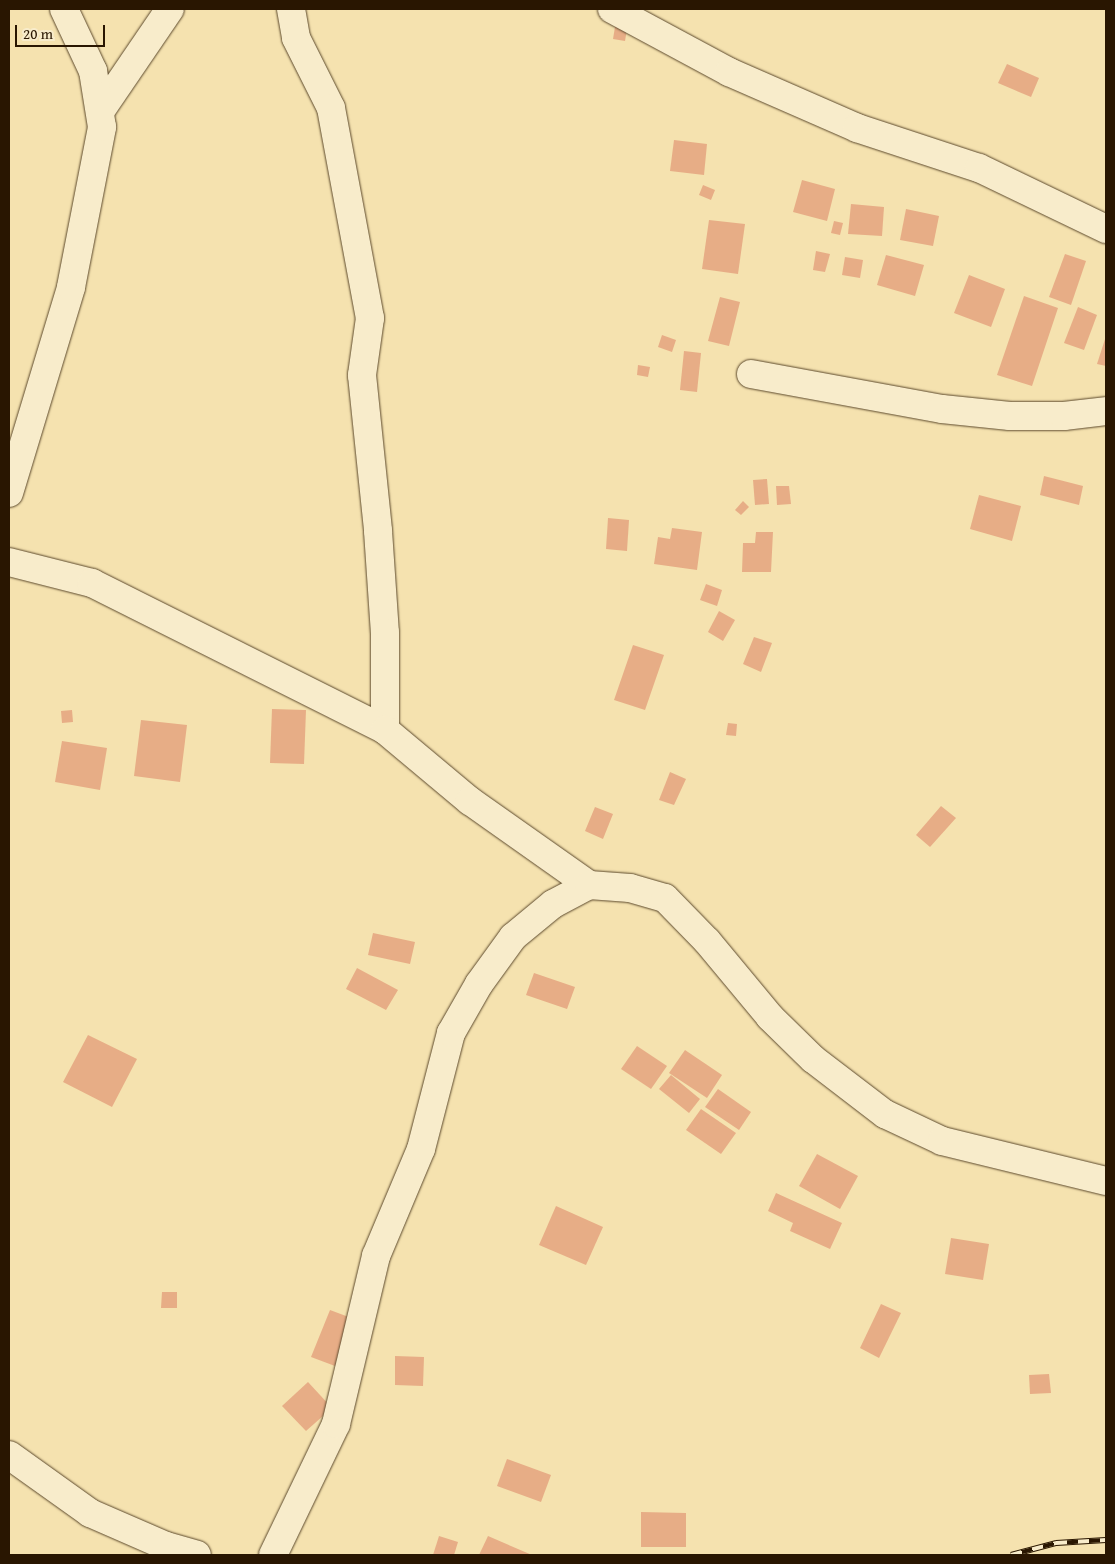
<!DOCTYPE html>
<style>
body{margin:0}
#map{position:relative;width:1115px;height:1564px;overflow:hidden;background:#f5e2af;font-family:"Gentium Book Plus",serif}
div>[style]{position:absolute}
.building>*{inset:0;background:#e7ad86}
.roads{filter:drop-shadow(0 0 1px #5c492c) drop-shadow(0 0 1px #5c492c)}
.street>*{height:28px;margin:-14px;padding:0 14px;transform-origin:14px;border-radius:14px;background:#f8eccb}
.rail>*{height:5.5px;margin-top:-2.75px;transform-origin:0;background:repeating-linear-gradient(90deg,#f8eccb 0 11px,#291601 0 22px);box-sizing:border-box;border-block:1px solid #291601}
span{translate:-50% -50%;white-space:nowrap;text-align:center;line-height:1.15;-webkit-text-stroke:4px #f8eccb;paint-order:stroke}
.frame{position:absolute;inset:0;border:10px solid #291601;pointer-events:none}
.scale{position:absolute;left:15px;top:25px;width:90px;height:22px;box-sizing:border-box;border:2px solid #291601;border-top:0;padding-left:6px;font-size:15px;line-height:18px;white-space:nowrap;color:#291601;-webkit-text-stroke:4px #f8eccb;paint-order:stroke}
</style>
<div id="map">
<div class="building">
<i style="clip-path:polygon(615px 27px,627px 29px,625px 41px,613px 39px)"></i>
<i style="clip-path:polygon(1007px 64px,1039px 78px,1031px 97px,998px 83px)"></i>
<i style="clip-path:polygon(674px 140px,707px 144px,704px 175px,670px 171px)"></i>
<i style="clip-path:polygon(802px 180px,835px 189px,827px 221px,793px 212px)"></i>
<i style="clip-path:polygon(703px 185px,715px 190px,711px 200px,699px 195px)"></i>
<i style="clip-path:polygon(851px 204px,884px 207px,882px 236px,848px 234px)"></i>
<i style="clip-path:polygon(906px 209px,939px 216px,933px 246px,900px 240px)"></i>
<i style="clip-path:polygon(709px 220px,745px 224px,738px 274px,702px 269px)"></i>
<i style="clip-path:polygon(834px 221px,843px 223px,840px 235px,831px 233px)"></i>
<i style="clip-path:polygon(816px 251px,830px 254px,825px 272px,813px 270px)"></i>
<i style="clip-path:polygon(1065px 254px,1086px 261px,1071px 305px,1049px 297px)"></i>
<i style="clip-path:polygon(886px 255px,924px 265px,915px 296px,877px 285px)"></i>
<i style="clip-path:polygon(845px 257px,863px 260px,860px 278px,842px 275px)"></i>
<i style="clip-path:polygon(969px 275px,1005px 289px,991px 327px,954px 313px)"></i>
<i style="clip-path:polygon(1024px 296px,1058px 308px,1032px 386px,997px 375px)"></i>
<i style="clip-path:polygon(720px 297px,740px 302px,729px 346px,708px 341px)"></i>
<i style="clip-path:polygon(1078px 307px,1097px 315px,1084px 350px,1064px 343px)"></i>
<i style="clip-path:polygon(662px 335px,676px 340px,672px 352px,658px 347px)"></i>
<i style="clip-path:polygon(1106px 336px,1106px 366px,1097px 364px)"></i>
<i style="clip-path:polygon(684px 351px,701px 353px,697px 392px,680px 390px)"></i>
<i style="clip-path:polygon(638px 365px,650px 367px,648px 377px,637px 375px)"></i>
<i style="clip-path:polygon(1044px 476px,1083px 486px,1079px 505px,1040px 495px)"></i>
<i style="clip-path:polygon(767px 479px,769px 504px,755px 505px,753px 480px)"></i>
<i style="clip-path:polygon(776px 486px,789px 486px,791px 504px,777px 505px)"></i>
<i style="clip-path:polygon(979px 495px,1021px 506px,1012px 541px,970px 529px)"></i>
<i style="clip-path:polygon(743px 501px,749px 507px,741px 515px,735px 510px)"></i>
<i style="clip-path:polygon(608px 518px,629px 520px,627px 551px,606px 549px)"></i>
<i style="clip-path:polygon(672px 528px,702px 532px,697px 570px,654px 564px,658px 537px,670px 539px)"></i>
<i style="clip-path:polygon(756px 532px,773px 532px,771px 572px,742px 572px,743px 543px,755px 543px)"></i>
<i style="clip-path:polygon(706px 584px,722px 590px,717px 606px,700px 600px)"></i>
<i style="clip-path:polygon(719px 611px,735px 620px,723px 641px,708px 632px)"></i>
<i style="clip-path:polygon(754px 637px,772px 643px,761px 672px,743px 664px)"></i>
<i style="clip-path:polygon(633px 645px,664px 655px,645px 710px,614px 700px)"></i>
<i style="clip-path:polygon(272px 709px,306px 710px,304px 764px,270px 763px)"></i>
<i style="clip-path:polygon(72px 710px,73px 722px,62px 723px,61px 711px)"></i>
<i style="clip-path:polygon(141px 720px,187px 725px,180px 782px,134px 776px)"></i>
<i style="clip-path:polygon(728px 723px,737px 724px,736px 736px,726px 735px)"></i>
<i style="clip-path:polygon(62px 741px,107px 748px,100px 790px,55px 782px)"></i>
<i style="clip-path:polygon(670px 772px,686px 779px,674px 805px,659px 800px)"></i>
<i style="clip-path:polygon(941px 806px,956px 818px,930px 847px,916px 835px)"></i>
<i style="clip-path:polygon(595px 807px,613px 814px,603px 839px,585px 831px)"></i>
<i style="clip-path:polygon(373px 933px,415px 942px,410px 964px,368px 955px)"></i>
<i style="clip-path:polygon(357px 968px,398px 990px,386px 1010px,346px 989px)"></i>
<i style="clip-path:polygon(534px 973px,575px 987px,567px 1009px,526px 995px)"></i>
<i style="clip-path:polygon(88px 1035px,137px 1059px,112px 1107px,63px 1082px)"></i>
<i style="clip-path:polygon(637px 1046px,667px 1066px,651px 1089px,621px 1069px)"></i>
<i style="clip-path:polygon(685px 1050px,722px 1075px,707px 1098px,669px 1073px)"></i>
<i style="clip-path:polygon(671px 1075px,700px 1099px,689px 1113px,659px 1089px)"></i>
<i style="clip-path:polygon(718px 1089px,751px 1112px,739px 1130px,705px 1107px)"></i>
<i style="clip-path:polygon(701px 1109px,736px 1133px,721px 1154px,686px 1130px)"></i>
<i style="clip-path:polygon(817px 1154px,858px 1176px,840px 1209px,799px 1186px)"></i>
<i style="clip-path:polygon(776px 1193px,842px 1223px,830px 1249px,790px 1231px,793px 1223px,768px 1211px)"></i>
<i style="clip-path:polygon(556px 1206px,603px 1227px,586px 1265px,539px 1245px)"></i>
<i style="clip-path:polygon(951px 1238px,989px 1244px,983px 1280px,945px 1274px)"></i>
<i style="clip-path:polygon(162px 1292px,177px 1292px,177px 1308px,161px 1308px)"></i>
<i style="clip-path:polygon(881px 1304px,901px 1313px,879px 1358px,860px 1348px)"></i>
<i style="clip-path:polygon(330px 1310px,354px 1319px,335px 1366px,311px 1357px)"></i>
<i style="clip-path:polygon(395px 1356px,424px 1357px,423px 1386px,395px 1385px)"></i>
<i style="clip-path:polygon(1049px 1374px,1051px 1393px,1030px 1394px,1029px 1375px)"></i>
<i style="clip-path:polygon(308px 1382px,332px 1408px,306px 1431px,282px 1406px)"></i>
<i style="clip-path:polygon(507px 1459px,551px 1475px,541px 1502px,497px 1486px)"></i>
<i style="clip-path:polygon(641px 1512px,686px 1513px,686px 1547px,641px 1547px)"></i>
<i style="clip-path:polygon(439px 1536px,458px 1542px,454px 1555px,433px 1555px)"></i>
<i style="clip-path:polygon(488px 1536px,532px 1555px,479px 1555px)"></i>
</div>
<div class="roads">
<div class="street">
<i style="left:291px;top:9px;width:29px;rotate:80deg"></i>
<i style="left:296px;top:38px;width:78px;rotate:63.4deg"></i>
<i style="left:331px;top:108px;width:214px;rotate:79.5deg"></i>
<i style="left:370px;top:318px;width:58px;rotate:98deg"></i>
<i style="left:362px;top:375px;width:157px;rotate:84.1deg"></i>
<i style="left:378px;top:531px;width:102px;rotate:86.1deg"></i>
<i style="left:385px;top:633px;width:97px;rotate:90deg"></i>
<i style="left:612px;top:9px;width:133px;rotate:28.3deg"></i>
<i style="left:729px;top:72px;width:140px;rotate:23.6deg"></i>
<i style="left:857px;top:128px;width:128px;rotate:18.2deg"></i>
<i style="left:979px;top:168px;width:141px;rotate:25.7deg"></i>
<i style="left:101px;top:110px;width:122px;rotate:-55.7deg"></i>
<i style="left:751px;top:374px;width:194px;rotate:10.4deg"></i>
<i style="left:942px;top:409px;width:68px;rotate:5.9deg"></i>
<i style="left:1010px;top:416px;width:54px"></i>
<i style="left:1064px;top:416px;width:42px;rotate:-6.8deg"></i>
<i style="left:9px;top:493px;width:215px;rotate:-73.2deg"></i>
<i style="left:71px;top:287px;width:163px;rotate:-79deg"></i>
<i style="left:102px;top:127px;width:57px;rotate:-99.1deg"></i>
<i style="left:93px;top:71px;width:68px;rotate:-115.1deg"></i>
<i style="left:9px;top:562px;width:86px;rotate:14.2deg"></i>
<i style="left:92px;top:583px;width:328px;rotate:26.6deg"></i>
<i style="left:385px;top:730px;width:111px;rotate:39.9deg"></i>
<i style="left:470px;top:801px;width:146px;rotate:35.2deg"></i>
<i style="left:9px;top:1455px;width:100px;rotate:35.6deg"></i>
<i style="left:90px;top:1513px;width:83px;rotate:23.5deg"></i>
<i style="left:166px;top:1546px;width:32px;rotate:16deg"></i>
<i style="left:273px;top:1555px;width:145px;rotate:-64.3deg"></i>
<i style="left:336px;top:1424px;width:173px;rotate:-76.6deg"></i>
<i style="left:376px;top:1256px;width:116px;rotate:-67.2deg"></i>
<i style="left:421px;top:1149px;width:120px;rotate:-75.5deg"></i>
<i style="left:451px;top:1033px;width:56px;rotate:-60.3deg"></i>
<i style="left:479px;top:984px;width:58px;rotate:-54.1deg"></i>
<i style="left:513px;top:937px;width:52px;rotate:-39.5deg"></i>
<i style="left:553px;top:904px;width:41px;rotate:-27.8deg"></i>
<i style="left:589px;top:885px;width:41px;rotate:4.2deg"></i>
<i style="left:630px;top:888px;width:36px;rotate:16deg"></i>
<i style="left:665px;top:898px;width:60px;rotate:45.7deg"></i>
<i style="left:707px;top:941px;width:99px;rotate:50.3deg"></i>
<i style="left:770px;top:1017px;width:60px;rotate:44.3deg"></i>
<i style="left:813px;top:1059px;width:91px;rotate:37.4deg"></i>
<i style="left:885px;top:1114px;width:63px;rotate:25.3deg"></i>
<i style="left:942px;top:1141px;width:169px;rotate:13.7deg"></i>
</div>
</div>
<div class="rail">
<i style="left:1011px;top:1555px;width:47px;rotate:-14.9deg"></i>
<i style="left:1056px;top:1543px;width:50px;rotate:-3.4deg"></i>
</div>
<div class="frame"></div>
<div class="scale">20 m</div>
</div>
